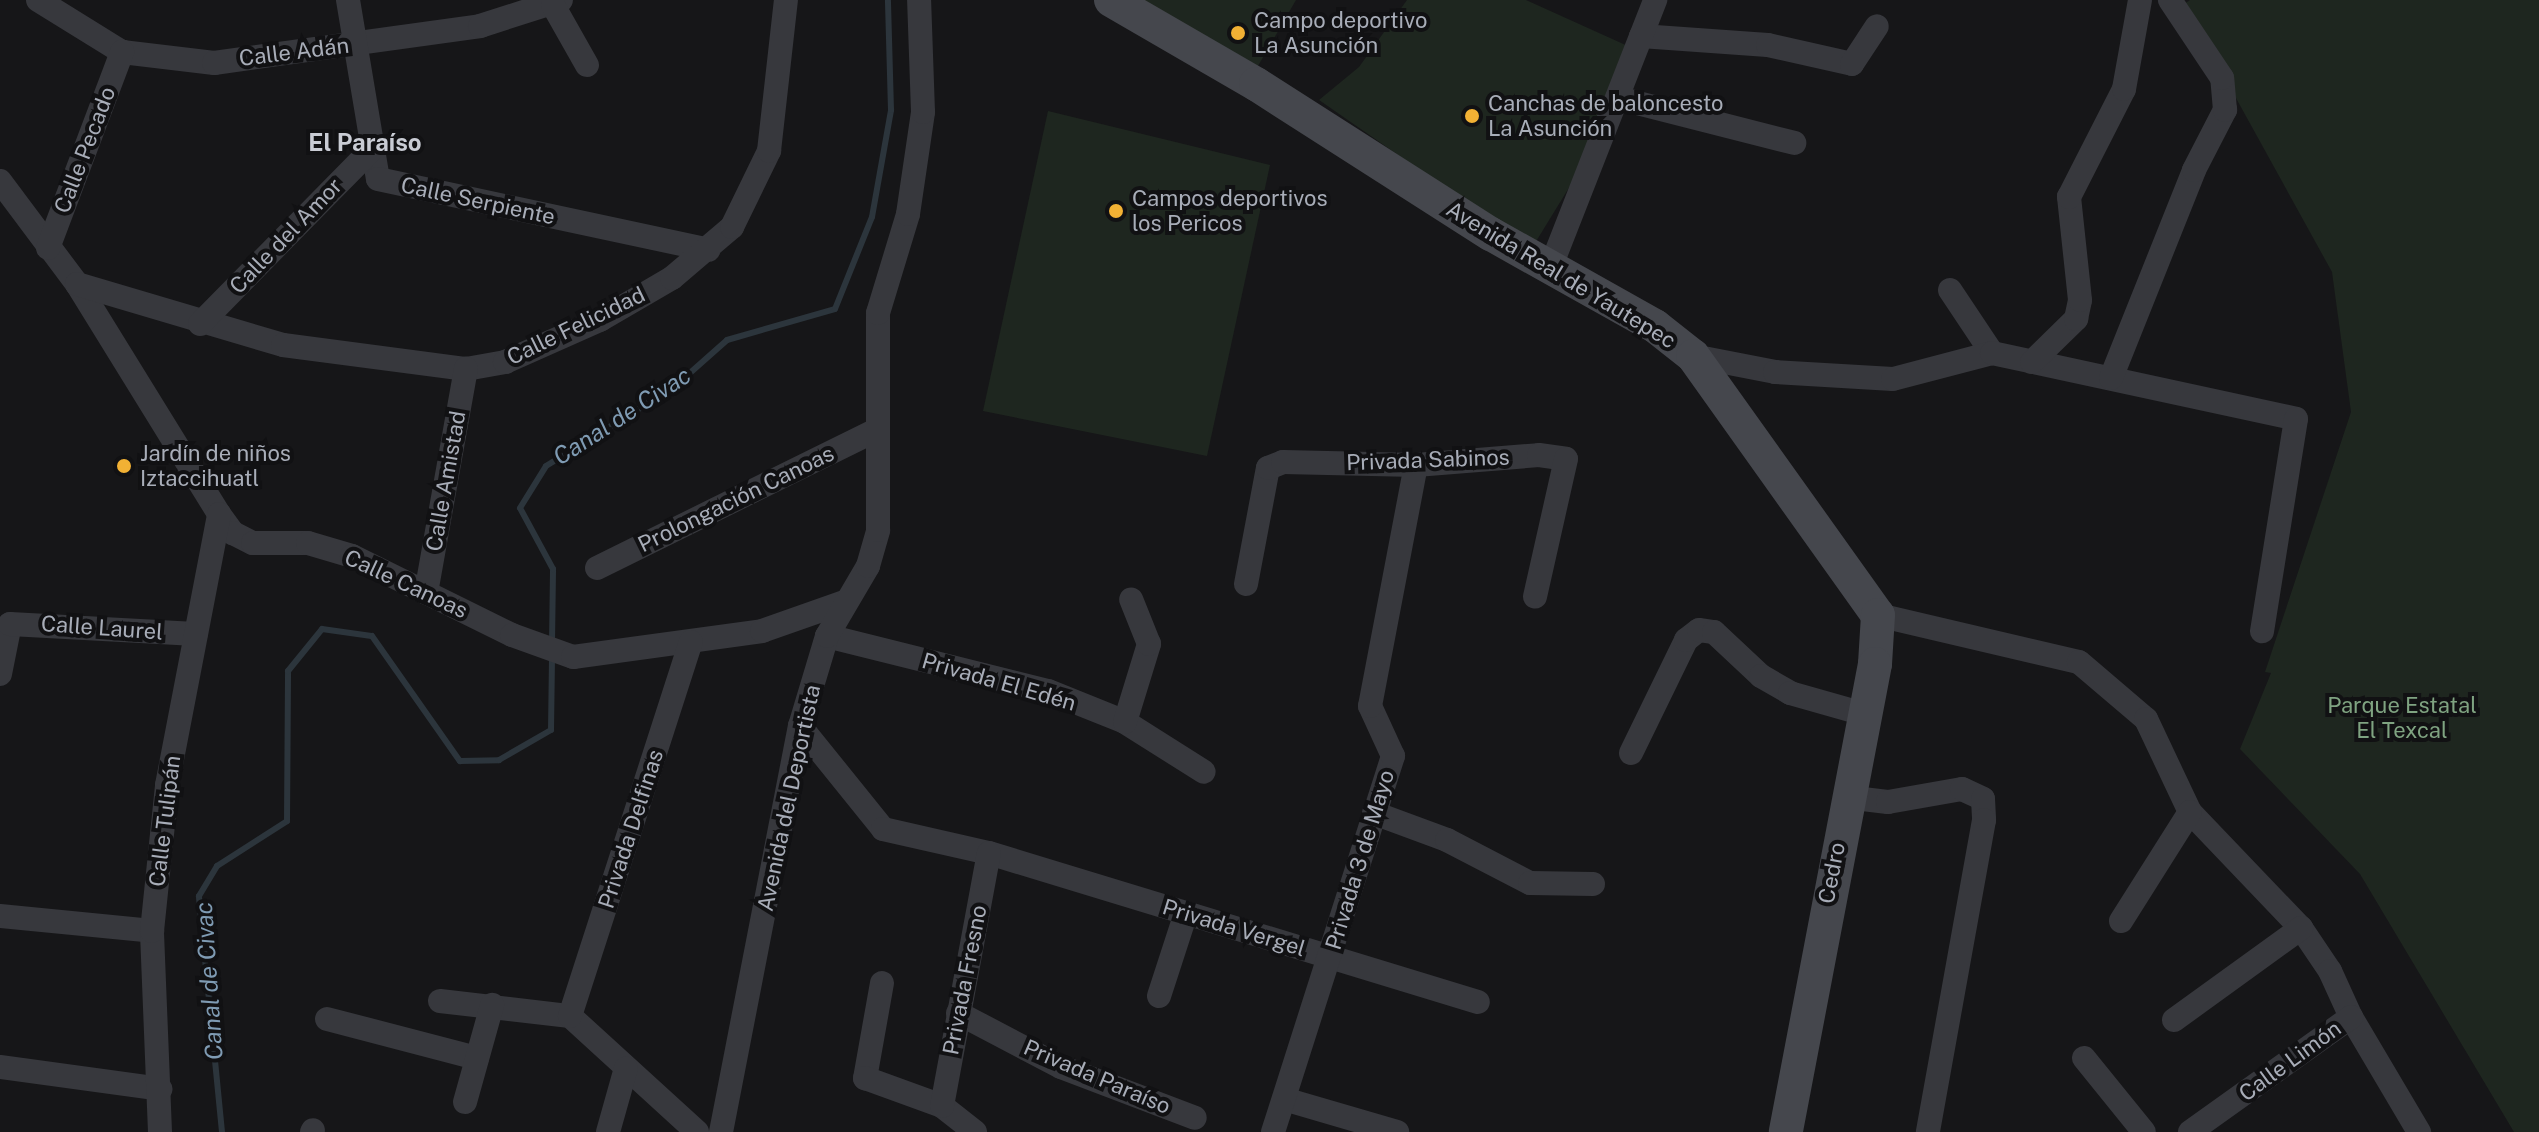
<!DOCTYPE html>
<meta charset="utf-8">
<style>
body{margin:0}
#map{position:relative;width:2539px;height:1132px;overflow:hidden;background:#161618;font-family:"Public Sans",sans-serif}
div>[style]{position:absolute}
.green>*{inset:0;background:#1e261f}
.stream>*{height:6px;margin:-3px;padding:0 3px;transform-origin:3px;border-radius:3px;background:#2c353c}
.street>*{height:24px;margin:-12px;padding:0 12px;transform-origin:12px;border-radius:12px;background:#37383d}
.secondary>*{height:34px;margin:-17px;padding:0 17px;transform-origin:17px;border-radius:17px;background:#45474d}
.dots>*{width:22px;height:22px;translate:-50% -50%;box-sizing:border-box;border:4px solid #111113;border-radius:50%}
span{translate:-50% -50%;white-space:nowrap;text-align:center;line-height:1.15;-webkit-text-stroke:8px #111113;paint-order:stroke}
.poi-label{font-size:22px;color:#a8adb8}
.left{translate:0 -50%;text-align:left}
.street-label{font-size:22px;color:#a8adb8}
.park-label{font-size:22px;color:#7fa381}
.neighbourhood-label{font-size:24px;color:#c9ccd4;font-weight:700}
.water-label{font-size:24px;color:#7f9bb3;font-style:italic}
</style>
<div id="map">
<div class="green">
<i style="clip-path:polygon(1141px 0,1296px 0,1258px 66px)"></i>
<i style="clip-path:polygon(1407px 0,1526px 0,1630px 47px,1589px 155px,1532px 248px,1319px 100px,1359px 67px)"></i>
<i style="clip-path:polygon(2190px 0,2539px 0,2539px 1132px,2514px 1132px,2360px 874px,2240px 749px,2271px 673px,2265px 672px,2351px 412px,2332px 272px,2184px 4px)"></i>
<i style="clip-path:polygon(1048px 111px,1270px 165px,1207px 456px,983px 411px)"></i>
</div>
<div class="stream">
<i style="left:552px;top:643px;width:74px;rotate:-89.2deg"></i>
<i style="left:553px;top:569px;width:69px;rotate:-118.4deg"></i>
<i style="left:520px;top:508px;width:49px;rotate:-58.2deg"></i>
<i style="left:546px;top:466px;width:149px;rotate:-31.6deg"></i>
<i style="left:673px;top:388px;width:72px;rotate:-41.6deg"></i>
<i style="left:727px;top:340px;width:112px;rotate:-16deg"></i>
<i style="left:835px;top:309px;width:99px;rotate:-68.1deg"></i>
<i style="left:872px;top:217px;width:109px;rotate:-79.9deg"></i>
<i style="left:891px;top:110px;width:110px;rotate:-91.6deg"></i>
<i style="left:222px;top:1132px;width:237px;rotate:-95.6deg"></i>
<i style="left:199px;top:896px;width:35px;rotate:-59deg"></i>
<i style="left:217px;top:866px;width:83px;rotate:-32.7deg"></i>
<i style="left:287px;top:821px;width:150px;rotate:-89.6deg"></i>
<i style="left:288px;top:671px;width:54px;rotate:-51deg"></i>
<i style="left:322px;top:629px;width:50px;rotate:8deg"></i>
<i style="left:372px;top:636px;width:153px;rotate:54.9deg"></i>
<i style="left:460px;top:761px;width:39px;rotate:-1deg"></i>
<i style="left:499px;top:760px;width:60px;rotate:-30deg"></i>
<i style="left:551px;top:730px;width:76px;rotate:-89.2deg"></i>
</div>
<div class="street">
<i style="left:38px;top:0;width:99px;rotate:31.8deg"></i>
<i style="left:122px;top:52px;width:93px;rotate:6.8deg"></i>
<i style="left:214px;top:63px;width:269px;rotate:-7.9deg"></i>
<i style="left:480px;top:26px;width:85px;rotate:-17.8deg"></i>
<i style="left:348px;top:0;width:181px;rotate:80.5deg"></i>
<i style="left:378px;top:179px;width:338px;rotate:12.1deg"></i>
<i style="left:553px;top:5px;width:69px;rotate:60.5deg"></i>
<i style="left:1641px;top:36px;width:127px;rotate:4.1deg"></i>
<i style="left:1768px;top:45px;width:86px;rotate:12.7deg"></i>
<i style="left:1852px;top:64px;width:45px;rotate:-56.7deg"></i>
<i style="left:1618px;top:98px;width:182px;rotate:14.3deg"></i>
<i style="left:0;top:181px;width:129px;rotate:53.2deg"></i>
<i style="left:77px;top:284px;width:270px;rotate:58.3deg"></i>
<i style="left:219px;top:514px;width:24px;rotate:54deg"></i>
<i style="left:233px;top:533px;width:22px;rotate:27deg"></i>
<i style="left:253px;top:543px;width:55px"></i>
<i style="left:308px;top:543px;width:46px;rotate:16.5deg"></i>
<i style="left:352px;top:556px;width:178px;rotate:26.3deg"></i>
<i style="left:512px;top:635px;width:65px;rotate:19.8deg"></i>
<i style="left:573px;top:657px;width:191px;rotate:-7.8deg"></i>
<i style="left:762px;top:631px;width:90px;rotate:-19.4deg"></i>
<i style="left:48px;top:248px;width:210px;rotate:-69.3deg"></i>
<i style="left:1551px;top:266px;width:286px;rotate:-68.6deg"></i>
<i style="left:77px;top:284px;width:215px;rotate:16.5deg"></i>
<i style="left:283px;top:345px;width:185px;rotate:7.5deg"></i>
<i style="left:466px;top:369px;width:40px;rotate:-10deg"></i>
<i style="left:505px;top:362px;width:104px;rotate:-23.9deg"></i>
<i style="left:600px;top:320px;width:83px;rotate:-30.3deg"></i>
<i style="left:672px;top:278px;width:79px;rotate:-40.4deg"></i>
<i style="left:732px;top:227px;width:85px;rotate:-64deg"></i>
<i style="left:769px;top:151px;width:152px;rotate:-83.6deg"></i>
<i style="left:1950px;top:290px;width:76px;rotate:56.3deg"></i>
<i style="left:200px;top:324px;width:247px;rotate:-45.5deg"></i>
<i style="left:1693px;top:356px;width:84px;rotate:11deg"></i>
<i style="left:1775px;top:372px;width:118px;rotate:3.4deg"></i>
<i style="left:1893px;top:379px;width:102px;rotate:-14.7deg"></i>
<i style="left:1992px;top:353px;width:311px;rotate:12.2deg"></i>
<i style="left:2296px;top:419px;width:215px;rotate:99.1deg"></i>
<i style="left:2032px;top:362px;width:62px;rotate:-44.3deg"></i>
<i style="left:2076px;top:319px;width:19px;rotate:-78deg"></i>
<i style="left:2080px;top:300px;width:104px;rotate:-96.1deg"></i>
<i style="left:2069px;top:197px;width:121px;rotate:-63deg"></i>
<i style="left:2124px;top:89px;width:90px;rotate:-79.8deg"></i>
<i style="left:2111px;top:378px;width:224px;rotate:-68.2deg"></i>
<i style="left:2194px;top:170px;width:68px;rotate:-62.7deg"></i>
<i style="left:2225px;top:110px;width:32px;rotate:-95deg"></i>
<i style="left:2222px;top:78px;width:94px;rotate:-123.7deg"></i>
<i style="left:597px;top:568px;width:311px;rotate:-26.3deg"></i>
<i style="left:1246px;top:584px;width:118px;rotate:-79.3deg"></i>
<i style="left:1268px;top:468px;width:16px;rotate:-22deg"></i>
<i style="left:1283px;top:462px;width:133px;rotate:1.3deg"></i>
<i style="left:1416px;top:465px;width:123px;rotate:-4.6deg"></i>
<i style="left:1539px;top:455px;width:27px;rotate:8deg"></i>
<i style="left:1566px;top:459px;width:141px;rotate:102.7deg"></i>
<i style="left:426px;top:593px;width:228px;rotate:-79.9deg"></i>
<i style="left:1878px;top:615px;width:206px;rotate:13.2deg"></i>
<i style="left:2079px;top:662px;width:88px;rotate:40.4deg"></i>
<i style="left:2146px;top:719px;width:103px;rotate:64.7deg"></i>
<i style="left:2190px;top:812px;width:161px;rotate:46.3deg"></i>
<i style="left:2301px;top:928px;width:52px;rotate:56deg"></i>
<i style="left:2330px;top:971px;width:51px;rotate:65.5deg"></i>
<i style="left:2351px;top:1017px;width:134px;rotate:59.4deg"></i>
<i style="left:827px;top:636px;width:228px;rotate:14deg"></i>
<i style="left:1048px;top:691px;width:83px;rotate:21.9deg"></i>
<i style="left:1125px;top:722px;width:93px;rotate:32.3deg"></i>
<i style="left:0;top:674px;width:51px;rotate:-78.7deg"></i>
<i style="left:10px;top:624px;width:186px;rotate:3.1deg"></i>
<i style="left:1125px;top:722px;width:82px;rotate:-72.9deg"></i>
<i style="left:1149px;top:644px;width:48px;rotate:-111.8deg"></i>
<i style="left:800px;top:726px;width:132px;rotate:51.1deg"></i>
<i style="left:883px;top:829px;width:109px;rotate:12.8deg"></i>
<i style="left:989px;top:853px;width:511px;rotate:16.95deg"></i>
<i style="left:1631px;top:753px;width:126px;rotate:-64deg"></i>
<i style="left:1686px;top:640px;width:16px;rotate:-38deg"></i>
<i style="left:1699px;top:630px;width:15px;rotate:8deg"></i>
<i style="left:1714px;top:632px;width:64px;rotate:43.1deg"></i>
<i style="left:1761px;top:676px;width:34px;rotate:30deg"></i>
<i style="left:1790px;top:693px;width:77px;rotate:15.8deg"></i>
<i style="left:1846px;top:797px;width:42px;rotate:6.8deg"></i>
<i style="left:1888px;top:802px;width:75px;rotate:-10deg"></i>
<i style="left:1962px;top:789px;width:23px;rotate:25deg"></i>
<i style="left:1983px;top:799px;width:21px;rotate:87deg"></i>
<i style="left:1984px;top:820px;width:317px;rotate:100.2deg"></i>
<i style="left:1374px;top:813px;width:78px;rotate:20.3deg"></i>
<i style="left:1447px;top:840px;width:93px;rotate:27.4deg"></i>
<i style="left:1530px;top:883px;width:63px;rotate:0.9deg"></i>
<i style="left:0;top:916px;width:153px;rotate:5.6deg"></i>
<i style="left:2121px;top:921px;width:129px;rotate:-57.7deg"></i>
<i style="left:882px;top:983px;width:97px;rotate:100.1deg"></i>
<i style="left:865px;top:1078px;width:82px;rotate:20deg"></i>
<i style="left:942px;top:1106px;width:42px;rotate:38.2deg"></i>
<i style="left:1159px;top:996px;width:87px;rotate:-72deg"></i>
<i style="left:440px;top:1001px;width:131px;rotate:6.6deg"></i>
<i style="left:570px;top:1016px;width:172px;rotate:42.4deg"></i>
<i style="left:958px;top:1013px;width:116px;rotate:27.7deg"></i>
<i style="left:1061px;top:1067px;width:143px;rotate:20.8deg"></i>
<i style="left:570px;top:1016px;width:393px;rotate:-72.1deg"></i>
<i style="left:327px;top:1019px;width:155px;rotate:14.6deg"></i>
<i style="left:2174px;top:1020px;width:157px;rotate:-35.9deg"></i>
<i style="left:2084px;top:1058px;width:95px;rotate:51deg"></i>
<i style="left:0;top:1067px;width:162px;rotate:7.8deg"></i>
<i style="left:1284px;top:1099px;width:118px;rotate:16.3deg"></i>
<i style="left:465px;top:1102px;width:101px;rotate:-74.4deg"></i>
<i style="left:942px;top:1106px;width:257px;rotate:-79.5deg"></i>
<i style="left:160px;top:1132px;width:201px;rotate:-92.3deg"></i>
<i style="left:152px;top:931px;width:147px;rotate:-84.1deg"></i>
<i style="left:167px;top:785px;width:276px;rotate:-79.1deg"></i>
<i style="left:312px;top:1132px;width:2px;rotate:-63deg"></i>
<i style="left:608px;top:1132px;width:66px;rotate:-74.3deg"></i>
<i style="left:721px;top:1132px;width:414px;rotate:-79deg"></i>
<i style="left:800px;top:726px;width:94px;rotate:-73.3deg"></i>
<i style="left:827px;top:636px;width:81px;rotate:-59.6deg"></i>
<i style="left:868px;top:566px;width:37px;rotate:-74deg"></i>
<i style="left:878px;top:530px;width:217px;rotate:-90deg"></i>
<i style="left:878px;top:313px;width:103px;rotate:-73.1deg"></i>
<i style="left:908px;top:214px;width:103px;rotate:-81.6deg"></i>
<i style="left:923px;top:112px;width:112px;rotate:-92deg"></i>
<i style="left:1273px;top:1132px;width:395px;rotate:-72.3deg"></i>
<i style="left:1393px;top:756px;width:55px;rotate:-114.7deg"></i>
<i style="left:1370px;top:706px;width:245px;rotate:-79.2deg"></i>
<i style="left:2190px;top:1132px;width:198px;rotate:-35.5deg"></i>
</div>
<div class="secondary">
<i style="left:1111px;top:0;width:168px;rotate:30.1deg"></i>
<i style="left:1256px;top:84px;width:279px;rotate:32.6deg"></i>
<i style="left:1491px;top:234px;width:188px;rotate:29.3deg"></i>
<i style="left:1655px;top:326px;width:48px;rotate:38.3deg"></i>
<i style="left:1693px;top:356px;width:318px;rotate:54.5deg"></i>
<i style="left:1878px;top:615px;width:49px;rotate:93.5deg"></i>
<i style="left:1875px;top:664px;width:476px;rotate:100.8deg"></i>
</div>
<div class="dots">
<i style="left:1238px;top:33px;background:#f2b134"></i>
<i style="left:1472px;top:116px;background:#f2b134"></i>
<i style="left:1116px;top:211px;background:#f2b134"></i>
<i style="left:124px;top:466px;background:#f2b134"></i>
</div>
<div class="poi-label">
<span class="left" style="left:1254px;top:33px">Campo deportivo<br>La Asunción</span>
<span class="left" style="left:1488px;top:116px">Canchas de baloncesto<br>La Asunción</span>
<span class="left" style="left:1132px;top:211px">Campos deportivos<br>los Pericos</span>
<span class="left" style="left:140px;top:466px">Jardín de niños<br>Iztaccihuatl</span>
</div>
<div class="street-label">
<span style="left:294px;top:52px;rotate:-7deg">Calle Adán</span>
<span style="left:85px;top:150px;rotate:-69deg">Calle Pecado</span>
<span style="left:478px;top:201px;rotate:12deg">Calle Serpiente</span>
<span style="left:286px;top:236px;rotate:-46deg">Calle del Amor</span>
<span style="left:1561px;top:275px;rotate:31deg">Avenida Real de Yautepec</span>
<span style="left:576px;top:326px;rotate:-26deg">Calle Felicidad</span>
<span style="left:1428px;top:460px;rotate:-2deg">Privada Sabinos</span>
<span style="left:446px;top:481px;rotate:-80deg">Calle Amistad</span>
<span style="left:736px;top:499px;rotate:-26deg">Prolongación Canoas</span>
<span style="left:406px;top:584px;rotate:25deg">Calle Canoas</span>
<span style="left:102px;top:628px;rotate:4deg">Calle Laurel</span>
<span style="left:999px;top:682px;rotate:16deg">Privada El Edén</span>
<span style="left:789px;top:798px;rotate:-78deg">Avenida del Deportista</span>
<span style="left:165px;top:821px;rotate:-83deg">Calle Tulipán</span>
<span style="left:631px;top:829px;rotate:-72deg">Privada Delfinas</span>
<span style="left:1360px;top:860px;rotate:-73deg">Privada 3 de Mayo</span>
<span style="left:1832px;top:873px;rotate:-79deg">Cedro</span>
<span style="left:1234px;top:928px;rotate:17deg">Privada Vergel</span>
<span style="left:965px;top:980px;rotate:-79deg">Privada Fresno</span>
<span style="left:2290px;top:1061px;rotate:-36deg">Calle Limón</span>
<span style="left:1097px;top:1077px;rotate:23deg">Privada Paraíso</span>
</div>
<div class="park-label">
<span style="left:2402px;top:718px">Parque Estatal<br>El Texcal</span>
</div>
<div class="neighbourhood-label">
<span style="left:365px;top:143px">El Paraíso</span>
</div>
<div class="water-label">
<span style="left:622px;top:416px;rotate:-33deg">Canal de Civac</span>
<span style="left:209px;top:981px;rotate:-94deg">Canal de Civac</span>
</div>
</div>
